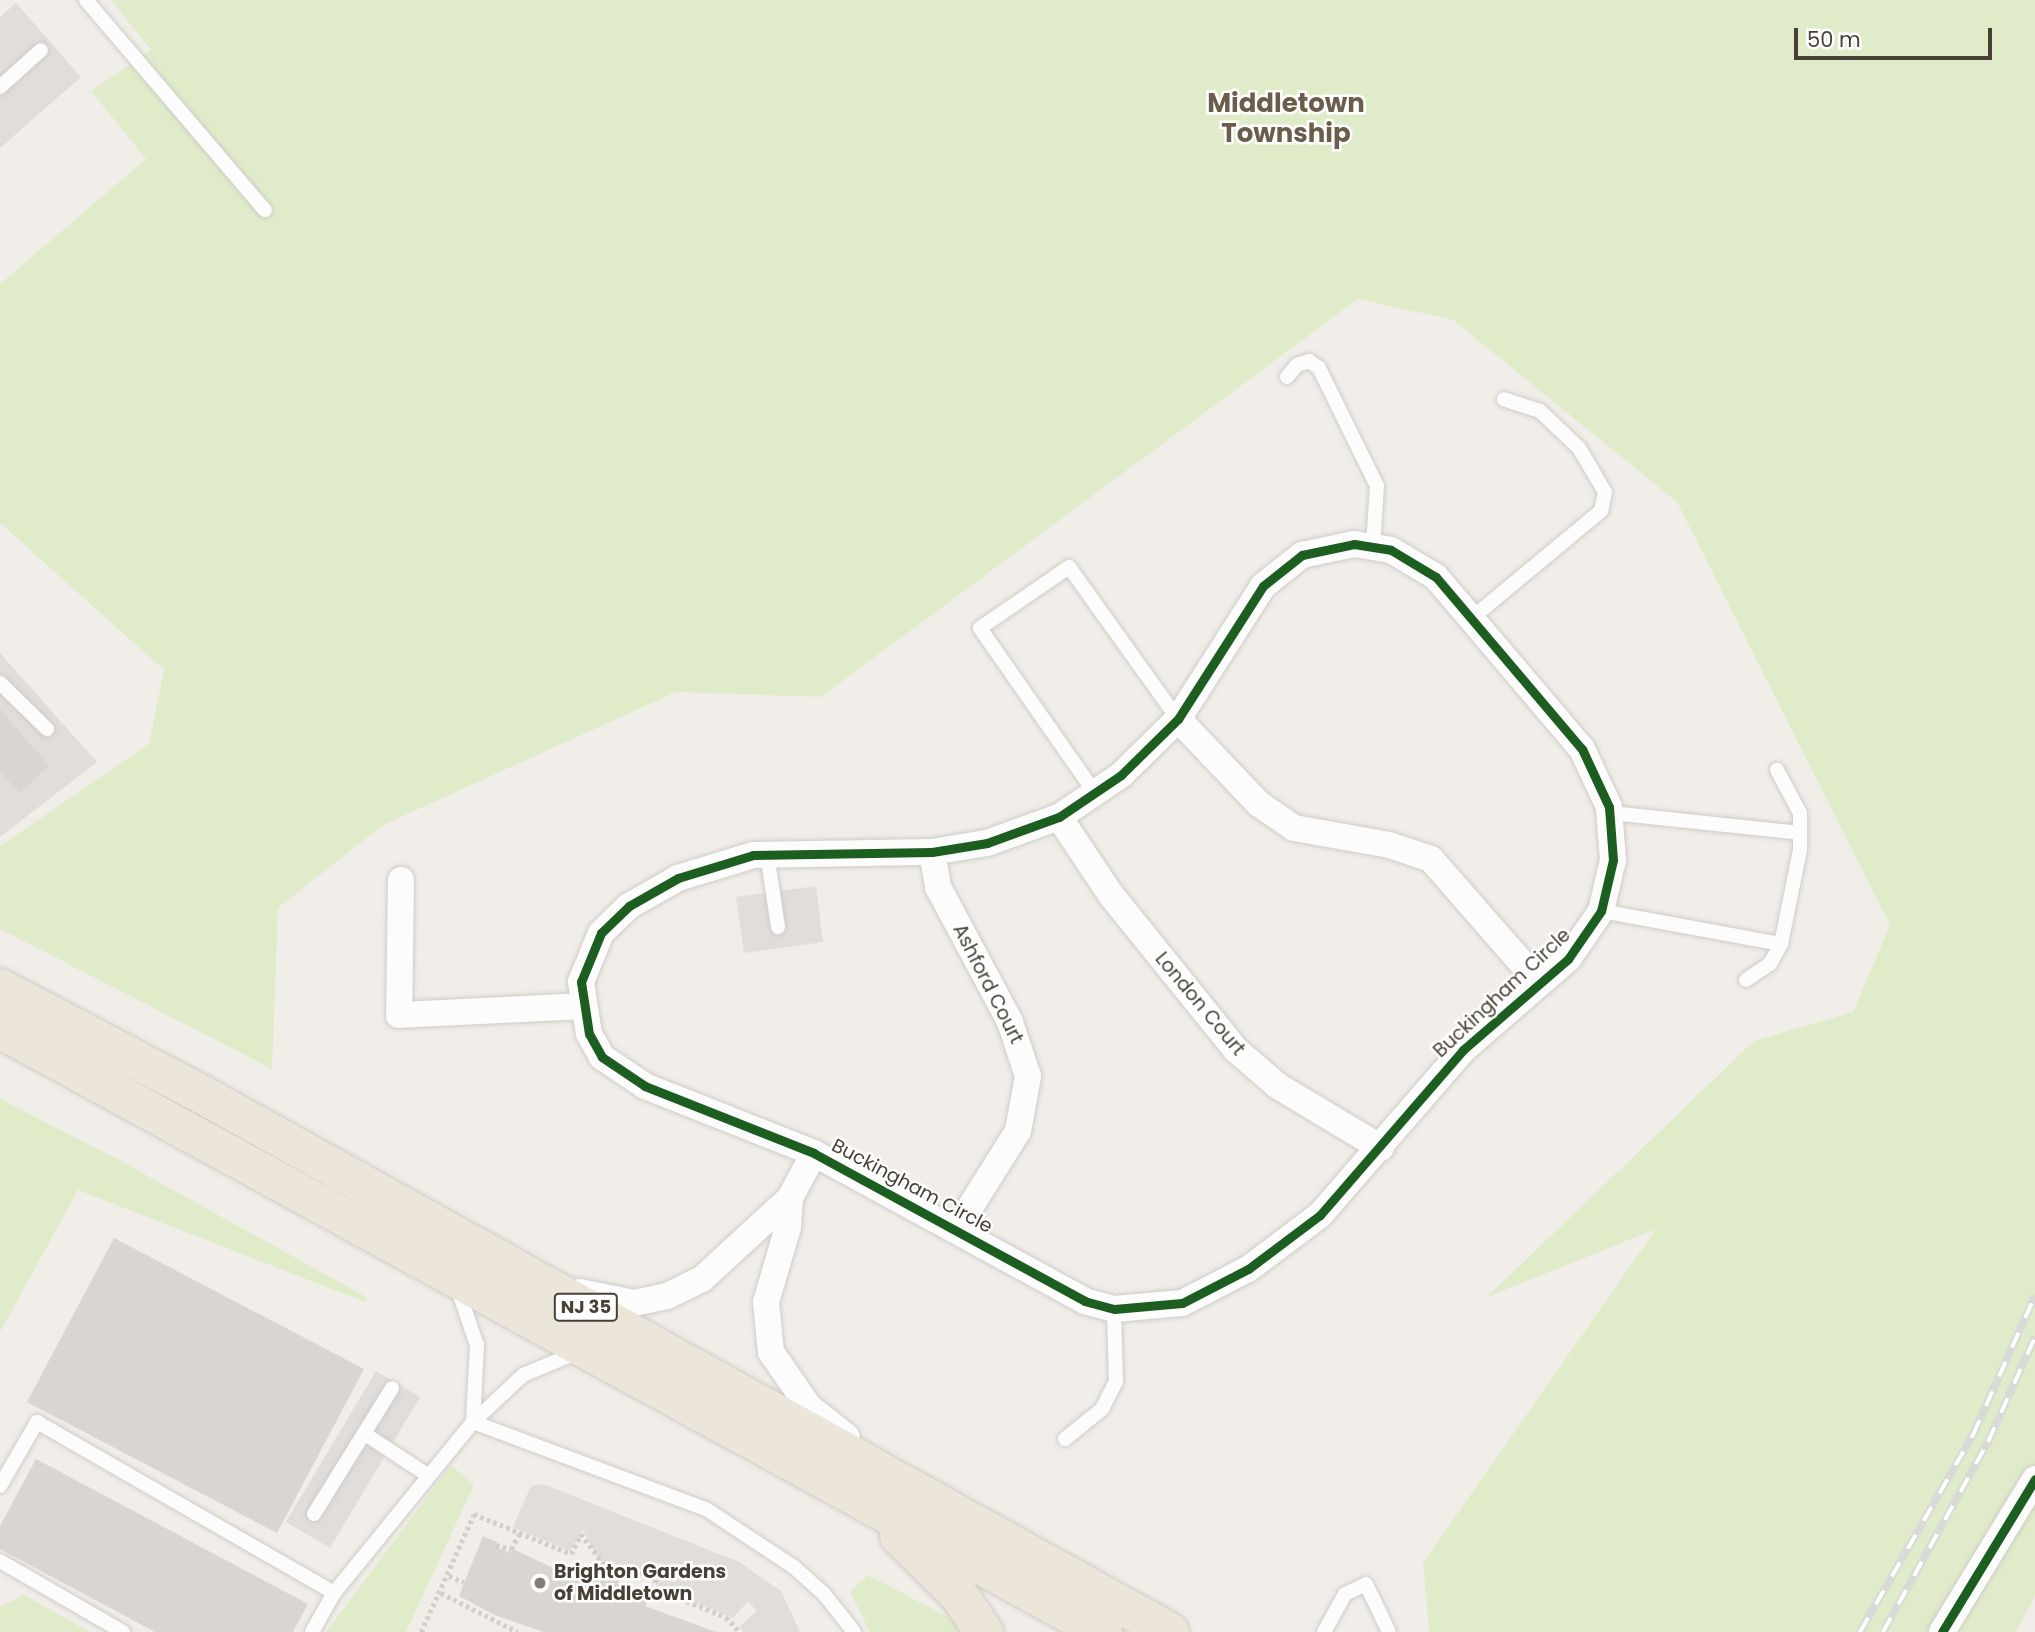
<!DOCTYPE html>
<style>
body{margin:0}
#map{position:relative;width:2035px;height:1632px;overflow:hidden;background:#f1eeea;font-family:Poppins,sans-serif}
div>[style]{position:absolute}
.green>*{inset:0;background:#e0ecc9}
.parking>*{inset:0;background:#e0ddda}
.building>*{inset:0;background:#d9d5d1}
.path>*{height:4.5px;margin-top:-2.25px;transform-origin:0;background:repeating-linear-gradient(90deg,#d2cecb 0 3.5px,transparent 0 7px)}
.roads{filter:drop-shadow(0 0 2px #cfccc7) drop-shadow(0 0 2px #cfccc7)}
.lane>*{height:14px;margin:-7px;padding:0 7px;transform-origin:7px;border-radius:7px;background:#fdfcfc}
.street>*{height:26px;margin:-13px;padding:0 13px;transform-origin:13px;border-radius:13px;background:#fdfcfc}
.highway>*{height:38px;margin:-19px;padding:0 19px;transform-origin:19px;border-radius:19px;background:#ece5d9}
.rail>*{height:8px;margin-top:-4px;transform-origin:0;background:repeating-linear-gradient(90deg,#fff 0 16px,#d9d9d8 0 32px);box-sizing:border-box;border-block:2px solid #d9d9d8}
.cycleway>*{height:9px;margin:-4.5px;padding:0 4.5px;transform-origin:4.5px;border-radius:4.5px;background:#1b5e20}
.dots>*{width:19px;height:19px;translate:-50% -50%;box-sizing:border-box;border:4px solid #fff;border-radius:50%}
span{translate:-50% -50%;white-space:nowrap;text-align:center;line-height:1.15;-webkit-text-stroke:5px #fff;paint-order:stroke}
.shield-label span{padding:2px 5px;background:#fff;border:2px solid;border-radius:5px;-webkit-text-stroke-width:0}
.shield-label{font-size:18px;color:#484036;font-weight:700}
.street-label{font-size:19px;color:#484036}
.poi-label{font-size:19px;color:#484036;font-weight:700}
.left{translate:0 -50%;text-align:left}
.district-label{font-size:26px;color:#6b5d4c;font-weight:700}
.scale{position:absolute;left:1794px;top:28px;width:198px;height:32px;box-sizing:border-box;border:4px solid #484036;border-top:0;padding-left:9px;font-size:21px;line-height:24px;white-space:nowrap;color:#484036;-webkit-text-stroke:5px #fff;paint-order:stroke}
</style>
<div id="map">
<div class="green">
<i style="clip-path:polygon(111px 0,2035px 0,2035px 1596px,2016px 1632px,1429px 1632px,1423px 1563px,1656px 1229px,1487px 1297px,1754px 1041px,1853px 1012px,1890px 925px,1677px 502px,1453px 320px,1358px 299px,821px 697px,676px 692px,383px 825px,278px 908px,272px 1069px,0 929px,0 846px,149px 744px,164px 670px,0 523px,0 284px,146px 159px,91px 91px,151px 50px)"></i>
<i style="clip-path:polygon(0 1099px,112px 1156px,368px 1298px,365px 1302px,78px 1190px,0 1332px)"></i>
<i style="clip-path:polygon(451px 1465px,474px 1485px,406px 1632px,326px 1632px)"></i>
<i style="clip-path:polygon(868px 1575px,952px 1619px,959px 1632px,870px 1632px,850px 1592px)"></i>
<i style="clip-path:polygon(24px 1595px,90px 1632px,0 1632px,0 1607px)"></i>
</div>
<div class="parking">
<i style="clip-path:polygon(16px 3px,81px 77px,0 148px,0 17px)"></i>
<i style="clip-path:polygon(0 653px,97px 762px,0 837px,0 772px,19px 793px,50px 766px,0 709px)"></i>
<i style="clip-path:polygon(816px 886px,823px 942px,744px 953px,736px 897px)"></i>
<i style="clip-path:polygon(376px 1371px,420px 1397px,330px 1548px,286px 1522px)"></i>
<i style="clip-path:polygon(543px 1484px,739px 1562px,781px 1591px,800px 1632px,743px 1632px,740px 1626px,757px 1611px,748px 1601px,733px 1618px,656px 1586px,661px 1562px,629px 1573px,613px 1570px,598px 1559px,583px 1530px,570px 1551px,513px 1527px,531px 1486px)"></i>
</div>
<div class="building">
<i style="clip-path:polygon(0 709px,50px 766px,19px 793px,0 772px)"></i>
<i style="clip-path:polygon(114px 1238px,364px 1369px,277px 1533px,27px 1402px)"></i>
<i style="clip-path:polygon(36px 1459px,308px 1604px,293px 1632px,155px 1632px,0 1549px,0 1526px)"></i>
<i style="clip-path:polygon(483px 1536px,497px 1542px,495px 1547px,511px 1553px,513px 1549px,564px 1573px,568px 1564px,599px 1577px,603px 1565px,623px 1573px,618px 1584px,649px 1597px,645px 1606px,716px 1632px,544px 1632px,497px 1616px,459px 1596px)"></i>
</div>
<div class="path">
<i style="left:496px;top:1545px;width:16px;rotate:15deg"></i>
<i style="left:511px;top:1549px;width:18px;rotate:-61deg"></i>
<i style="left:449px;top:1576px;width:16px;rotate:22deg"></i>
<i style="left:441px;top:1593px;width:86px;rotate:26.9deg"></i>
<i style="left:421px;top:1632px;width:129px;rotate:-65.8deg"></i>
<i style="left:474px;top:1514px;width:105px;rotate:22.4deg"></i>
<i style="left:571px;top:1554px;width:22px;rotate:-63deg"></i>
<i style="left:581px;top:1534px;width:49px;rotate:52.4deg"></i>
<i style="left:611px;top:1573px;width:22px;rotate:5deg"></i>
<i style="left:633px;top:1575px;width:28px;rotate:-19deg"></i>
<i style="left:659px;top:1566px;width:23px;rotate:103deg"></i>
<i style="left:654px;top:1588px;width:78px;rotate:21.9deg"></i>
<i style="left:726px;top:1617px;width:21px;rotate:47deg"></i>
</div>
<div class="roads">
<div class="lane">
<i style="left:86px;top:0;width:276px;rotate:49.6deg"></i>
<i style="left:0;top:87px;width:55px;rotate:-42.1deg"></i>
<i style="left:1287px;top:377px;width:16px;rotate:-50deg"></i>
<i style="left:1297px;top:365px;width:13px;rotate:-18deg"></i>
<i style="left:1309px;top:361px;width:12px;rotate:35deg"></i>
<i style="left:1319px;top:368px;width:131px;rotate:63.8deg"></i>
<i style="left:1377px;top:486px;width:60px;rotate:93.8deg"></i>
<i style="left:1472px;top:618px;width:168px;rotate:-39.7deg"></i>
<i style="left:1601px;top:511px;width:19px;rotate:-78deg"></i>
<i style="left:1605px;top:492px;width:51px;rotate:-120.6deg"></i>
<i style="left:1579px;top:448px;width:54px;rotate:-136.5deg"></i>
<i style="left:1540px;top:411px;width:38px;rotate:-162deg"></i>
<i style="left:0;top:683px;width:66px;rotate:44.4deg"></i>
<i style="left:1095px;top:793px;width:201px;rotate:-124.9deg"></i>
<i style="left:980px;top:628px;width:108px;rotate:-34.4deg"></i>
<i style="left:1069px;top:567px;width:187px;rotate:54.4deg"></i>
<i style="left:1611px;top:813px;width:190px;rotate:6deg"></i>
<i style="left:767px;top:854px;width:74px;rotate:81.4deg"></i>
<i style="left:1601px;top:911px;width:183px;rotate:10.4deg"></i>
<i style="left:1781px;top:944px;width:96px;rotate:-78.6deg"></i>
<i style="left:1800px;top:850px;width:37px;rotate:-90deg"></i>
<i style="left:1800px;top:813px;width:49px;rotate:-118.1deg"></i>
<i style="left:1746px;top:980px;width:29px;rotate:-34deg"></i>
<i style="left:1770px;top:964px;width:23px;rotate:-61deg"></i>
<i style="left:457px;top:1287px;width:61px;rotate:71deg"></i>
<i style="left:477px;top:1345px;width:77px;rotate:93deg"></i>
<i style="left:473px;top:1422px;width:249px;rotate:20.5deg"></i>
<i style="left:706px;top:1509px;width:105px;rotate:33.4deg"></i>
<i style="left:794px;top:1567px;width:40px;rotate:42deg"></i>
<i style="left:824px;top:1594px;width:48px;rotate:51.7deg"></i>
<i style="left:365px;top:1434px;width:73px;rotate:33.3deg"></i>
<i style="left:1065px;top:1439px;width:48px;rotate:-39deg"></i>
<i style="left:1102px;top:1409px;width:30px;rotate:-63deg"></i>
<i style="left:1116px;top:1382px;width:73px;rotate:-91.6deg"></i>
<i style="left:0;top:1486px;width:74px;rotate:-60deg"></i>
<i style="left:37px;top:1422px;width:343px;rotate:29.9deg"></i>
<i style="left:314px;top:1514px;width:148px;rotate:-58.2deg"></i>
<i style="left:0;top:1561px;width:142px;rotate:30deg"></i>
<i style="left:312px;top:1632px;width:45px;rotate:-60.6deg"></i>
<i style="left:334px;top:1593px;width:220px;rotate:-50.9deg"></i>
<i style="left:473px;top:1422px;width:69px;rotate:-43.2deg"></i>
<i style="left:523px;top:1375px;width:60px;rotate:-22.7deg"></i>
<i style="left:1324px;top:1632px;width:43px;rotate:-61.1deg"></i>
<i style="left:1345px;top:1594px;width:23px;rotate:-25deg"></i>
<i style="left:1366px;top:1584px;width:53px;rotate:64.4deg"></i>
</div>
<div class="street">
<i style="left:1354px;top:544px;width:37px;rotate:9deg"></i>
<i style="left:1391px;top:550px;width:52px;rotate:31deg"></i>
<i style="left:1436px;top:577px;width:226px;rotate:49.7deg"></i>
<i style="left:1582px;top:749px;width:64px;rotate:65deg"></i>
<i style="left:1609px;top:807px;width:53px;rotate:85.7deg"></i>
<i style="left:1613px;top:860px;width:52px;rotate:103.2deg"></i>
<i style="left:1601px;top:911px;width:58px;rotate:124.5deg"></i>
<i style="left:1568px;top:959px;width:139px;rotate:139.1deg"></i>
<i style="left:1463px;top:1050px;width:218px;rotate:130.9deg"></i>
<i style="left:1320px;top:1215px;width:90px;rotate:143.1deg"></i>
<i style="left:1248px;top:1269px;width:74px;rotate:152.7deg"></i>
<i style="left:1182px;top:1303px;width:68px;rotate:175deg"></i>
<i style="left:1114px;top:1309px;width:30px;rotate:-165deg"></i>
<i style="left:1085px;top:1301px;width:309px;rotate:-151.4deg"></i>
<i style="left:814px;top:1153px;width:182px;rotate:-158.4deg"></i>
<i style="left:645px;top:1086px;width:52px;rotate:-146deg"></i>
<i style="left:602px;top:1057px;width:26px;rotate:-119deg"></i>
<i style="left:589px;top:1034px;width:53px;rotate:-98.7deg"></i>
<i style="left:581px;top:982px;width:53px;rotate:-67.8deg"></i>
<i style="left:601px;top:933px;width:39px;rotate:-44deg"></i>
<i style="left:629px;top:906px;width:56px;rotate:-29.7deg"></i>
<i style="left:678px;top:878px;width:78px;rotate:-17deg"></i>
<i style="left:753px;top:855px;width:179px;rotate:-1deg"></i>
<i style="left:932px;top:852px;width:56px;rotate:-9.3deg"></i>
<i style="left:987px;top:843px;width:77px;rotate:-19.9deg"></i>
<i style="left:1059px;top:817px;width:75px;rotate:-34.1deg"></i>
<i style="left:1121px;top:775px;width:80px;rotate:-44.5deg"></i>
<i style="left:1178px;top:719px;width:158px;rotate:-57.4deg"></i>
<i style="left:1263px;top:586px;width:50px;rotate:-38.5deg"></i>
<i style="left:1302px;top:555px;width:53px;rotate:-11.9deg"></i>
<i style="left:1178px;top:719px;width:117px;rotate:46.4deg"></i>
<i style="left:1259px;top:804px;width:42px;rotate:34.4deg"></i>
<i style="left:1294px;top:828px;width:97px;rotate:10.1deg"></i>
<i style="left:1389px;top:845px;width:44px;rotate:18.4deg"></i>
<i style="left:1431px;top:859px;width:164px;rotate:48.9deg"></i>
<i style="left:1059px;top:817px;width:94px;rotate:56.3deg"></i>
<i style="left:1111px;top:895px;width:199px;rotate:51.1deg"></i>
<i style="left:1236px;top:1050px;width:55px;rotate:40.6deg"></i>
<i style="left:1278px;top:1086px;width:120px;rotate:31deg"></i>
<i style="left:932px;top:852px;width:36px;rotate:80deg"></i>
<i style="left:938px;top:887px;width:153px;rotate:61.9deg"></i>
<i style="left:1010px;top:1022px;width:57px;rotate:71.6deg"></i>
<i style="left:1028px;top:1076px;width:56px;rotate:100.3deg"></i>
<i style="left:1018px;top:1131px;width:115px;rotate:122.2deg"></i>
<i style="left:401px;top:880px;width:135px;rotate:90.8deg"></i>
<i style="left:399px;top:1015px;width:183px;rotate:-2.8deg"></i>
<i style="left:790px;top:1198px;width:29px;rotate:94deg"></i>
<i style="left:788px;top:1227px;width:78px;rotate:106.3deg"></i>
<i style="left:766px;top:1302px;width:50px;rotate:84.3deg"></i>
<i style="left:771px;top:1352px;width:67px;rotate:55.4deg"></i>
<i style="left:809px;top:1407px;width:48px;rotate:38.3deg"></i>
<i style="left:580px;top:1292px;width:55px;rotate:11.5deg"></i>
<i style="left:634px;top:1303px;width:34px;rotate:-12deg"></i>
<i style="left:667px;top:1296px;width:39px;rotate:-26deg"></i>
<i style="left:702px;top:1279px;width:120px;rotate:-42.6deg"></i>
<i style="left:790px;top:1198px;width:51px;rotate:-61.9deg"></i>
<i style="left:1942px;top:1632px;width:179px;rotate:-58.7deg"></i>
</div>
<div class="highway">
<i style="left:0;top:988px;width:227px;rotate:27.8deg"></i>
<i style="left:201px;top:1094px;width:1108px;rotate:29.04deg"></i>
<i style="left:0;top:1029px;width:1257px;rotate:28.67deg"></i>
<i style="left:899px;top:1536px;width:84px;rotate:44.5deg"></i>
<i style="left:959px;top:1595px;width:45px;rotate:56deg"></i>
</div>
</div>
<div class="rail">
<i style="left:1860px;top:1632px;width:227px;rotate:-60.2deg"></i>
<i style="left:1973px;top:1435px;width:152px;rotate:-66deg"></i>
<i style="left:1883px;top:1632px;width:217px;rotate:-61.1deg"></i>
<i style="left:1988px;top:1442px;width:115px;rotate:-65.9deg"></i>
</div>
<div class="cycleway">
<i style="left:1354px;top:544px;width:37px;rotate:9deg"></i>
<i style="left:1391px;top:550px;width:52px;rotate:31deg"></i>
<i style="left:1436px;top:577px;width:226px;rotate:49.7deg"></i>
<i style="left:1582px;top:749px;width:64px;rotate:65deg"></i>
<i style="left:1609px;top:807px;width:53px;rotate:85.7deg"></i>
<i style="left:1613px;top:860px;width:52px;rotate:103.2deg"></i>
<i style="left:1601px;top:911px;width:58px;rotate:124.5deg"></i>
<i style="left:1568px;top:959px;width:139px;rotate:139.1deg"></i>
<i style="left:1463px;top:1050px;width:218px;rotate:130.9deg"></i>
<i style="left:1320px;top:1215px;width:90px;rotate:143.1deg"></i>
<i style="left:1248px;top:1269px;width:74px;rotate:152.7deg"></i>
<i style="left:1182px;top:1303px;width:68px;rotate:175deg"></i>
<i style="left:1114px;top:1309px;width:30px;rotate:-165deg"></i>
<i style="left:1085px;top:1301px;width:309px;rotate:-151.4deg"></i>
<i style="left:814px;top:1153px;width:182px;rotate:-158.4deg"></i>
<i style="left:645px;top:1086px;width:52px;rotate:-146deg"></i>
<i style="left:602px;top:1057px;width:26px;rotate:-119deg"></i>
<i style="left:589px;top:1034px;width:53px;rotate:-98.7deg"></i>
<i style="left:581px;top:982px;width:53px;rotate:-67.8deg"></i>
<i style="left:601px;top:933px;width:39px;rotate:-44deg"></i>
<i style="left:629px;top:906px;width:56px;rotate:-29.7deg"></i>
<i style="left:678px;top:878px;width:78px;rotate:-17deg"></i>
<i style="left:753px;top:855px;width:179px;rotate:-1deg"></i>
<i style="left:932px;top:852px;width:56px;rotate:-9.3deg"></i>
<i style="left:987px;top:843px;width:77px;rotate:-19.9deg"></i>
<i style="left:1059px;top:817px;width:75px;rotate:-34.1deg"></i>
<i style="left:1121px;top:775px;width:80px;rotate:-44.5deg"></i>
<i style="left:1178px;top:719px;width:158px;rotate:-57.4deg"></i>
<i style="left:1263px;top:586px;width:50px;rotate:-38.5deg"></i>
<i style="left:1302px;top:555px;width:53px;rotate:-11.9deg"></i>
<i style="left:1942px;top:1632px;width:179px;rotate:-58.7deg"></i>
</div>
<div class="dots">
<i style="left:540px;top:1583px;background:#837d75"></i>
</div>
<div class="shield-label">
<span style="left:586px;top:1307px">NJ 35</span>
</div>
<div class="street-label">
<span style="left:988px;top:984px;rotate:63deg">Ashford Court</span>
<span style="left:1502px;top:993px;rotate:-43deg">Buckingham Circle</span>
<span style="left:1200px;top:1004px;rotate:50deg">London Court</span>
<span style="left:912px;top:1186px;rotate:28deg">Buckingham Circle</span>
</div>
<div class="poi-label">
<span class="left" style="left:554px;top:1583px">Brighton Gardens<br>of Middletown</span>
</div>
<div class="district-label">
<span style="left:1286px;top:119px">Middletown<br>Township</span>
</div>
<div class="scale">50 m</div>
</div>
